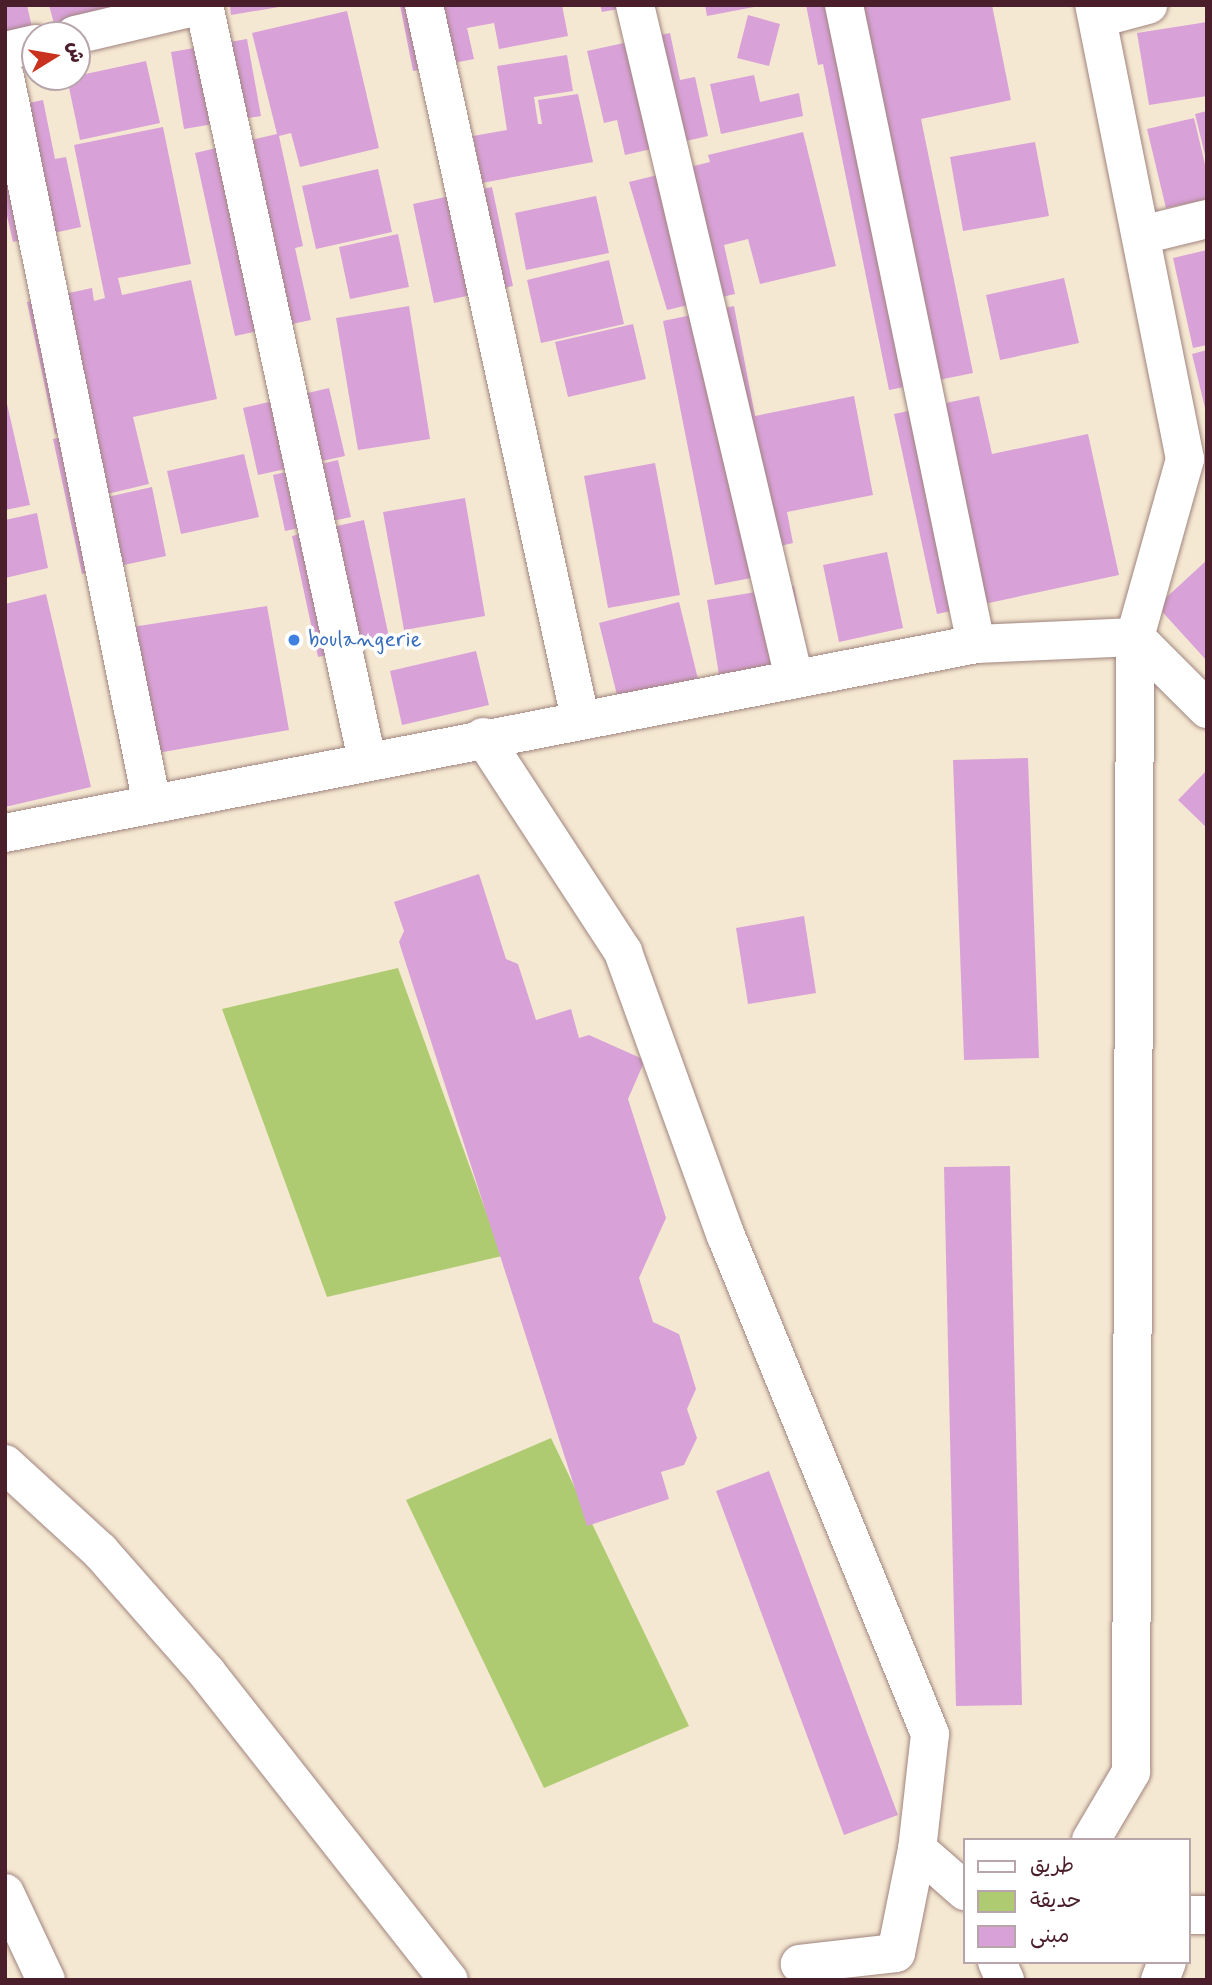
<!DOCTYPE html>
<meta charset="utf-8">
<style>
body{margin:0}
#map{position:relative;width:1212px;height:1985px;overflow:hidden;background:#f5e8d2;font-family:Mynerve,"Playpen Sans Arabic",sans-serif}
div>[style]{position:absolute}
.green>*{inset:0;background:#afcb71}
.building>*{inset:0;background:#d8a1d8}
.roads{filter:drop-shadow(0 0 2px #a0847e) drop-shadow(0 0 2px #a0847e)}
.minor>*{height:38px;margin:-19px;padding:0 19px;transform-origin:19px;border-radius:19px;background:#fff}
.tertiary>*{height:38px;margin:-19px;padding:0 19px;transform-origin:19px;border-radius:19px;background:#fff}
.dots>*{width:19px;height:19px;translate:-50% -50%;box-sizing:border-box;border:4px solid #fff;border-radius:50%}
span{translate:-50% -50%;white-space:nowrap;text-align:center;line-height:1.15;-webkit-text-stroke:7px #fff;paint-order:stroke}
.shop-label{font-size:23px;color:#366cbe}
.left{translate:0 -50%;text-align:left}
.frame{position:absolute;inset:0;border:7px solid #4a1f2b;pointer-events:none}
.legend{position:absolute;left:963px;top:1838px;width:228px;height:126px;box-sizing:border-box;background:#fff;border:2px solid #b7a5aa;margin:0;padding:9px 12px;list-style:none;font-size:21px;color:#4a1f2b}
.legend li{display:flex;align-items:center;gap:14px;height:35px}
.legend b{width:35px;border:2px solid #b7a5aa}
.north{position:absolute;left:21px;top:21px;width:70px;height:70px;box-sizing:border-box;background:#fff;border:2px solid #b7a5aa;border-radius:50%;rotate:79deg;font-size:19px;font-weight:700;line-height:28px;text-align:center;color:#4a1f2b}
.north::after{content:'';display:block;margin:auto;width:24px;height:32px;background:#c8321e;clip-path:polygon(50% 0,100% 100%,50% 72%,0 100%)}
</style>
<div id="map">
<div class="green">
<i style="clip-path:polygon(398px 968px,502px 1256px,327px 1297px,222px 1009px)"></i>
<i style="clip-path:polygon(551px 1438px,689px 1726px,544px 1788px,406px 1500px)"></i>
</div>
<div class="building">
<i style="clip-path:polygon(5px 5px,27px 5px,35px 41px,5px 52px)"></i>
<i style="clip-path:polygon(49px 5px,134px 5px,57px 35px)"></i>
<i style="clip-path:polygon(230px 5px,279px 5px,279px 7px,231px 15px)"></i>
<i style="clip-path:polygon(400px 5px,562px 5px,568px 36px,499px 49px,494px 23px,467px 28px,474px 59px,413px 71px)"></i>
<i style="clip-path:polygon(600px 5px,629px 5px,629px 7px,602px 12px)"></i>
<i style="clip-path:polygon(705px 5px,754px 5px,754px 7px,707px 16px)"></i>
<i style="clip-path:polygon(806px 5px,992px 5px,1011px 100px,921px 119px,973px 373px,889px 390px,823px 64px,818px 65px)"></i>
<i style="clip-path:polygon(347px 11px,379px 148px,300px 167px,291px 133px,279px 136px,303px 246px,295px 248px,311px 320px,235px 336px,195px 153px,277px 134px,252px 33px)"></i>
<i style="clip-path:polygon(748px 15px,780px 24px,769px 66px,737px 58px)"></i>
<i style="clip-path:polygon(1207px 22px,1207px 96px,1149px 105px,1137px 33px)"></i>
<i style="clip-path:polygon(670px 33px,680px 80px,695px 77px,708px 136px,625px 155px,617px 120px,604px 123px,587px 51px)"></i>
<i style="clip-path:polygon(247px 39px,261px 116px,184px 129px,171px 52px)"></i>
<i style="clip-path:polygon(567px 55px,573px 91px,534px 97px,538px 124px,542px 124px,538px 100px,578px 94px,593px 162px,482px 183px,473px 136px,507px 130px,497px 66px)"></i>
<i style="clip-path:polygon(146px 61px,160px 123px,80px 140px,67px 78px)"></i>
<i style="clip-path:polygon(754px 75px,760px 102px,799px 93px,803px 116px,721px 134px,710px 84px)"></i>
<i style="clip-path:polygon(43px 100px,55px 159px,66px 157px,81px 227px,13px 242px,5px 207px,5px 108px)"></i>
<i style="clip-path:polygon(1207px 111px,1207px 159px,1206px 159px,1195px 114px)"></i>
<i style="clip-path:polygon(1194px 118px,1207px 173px,1207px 199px,1166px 208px,1147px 129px)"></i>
<i style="clip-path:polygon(163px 127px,191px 264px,118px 278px,122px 295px,191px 280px,217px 399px,133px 417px,149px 484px,107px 494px,91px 426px,55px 434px,27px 302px,92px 288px,94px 301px,105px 298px,74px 145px)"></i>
<i style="clip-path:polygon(803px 132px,836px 266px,760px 284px,748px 239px,724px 245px,735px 294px,667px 310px,629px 182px,710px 162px,708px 155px)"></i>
<i style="clip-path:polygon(1035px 142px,1049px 216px,963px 231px,950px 157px)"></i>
<i style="clip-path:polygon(378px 169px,392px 232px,316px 249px,302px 186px)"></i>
<i style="clip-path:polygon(492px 187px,513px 286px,434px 303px,413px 204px)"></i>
<i style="clip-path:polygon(596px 196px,609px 253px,526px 270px,515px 213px)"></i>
<i style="clip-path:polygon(398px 234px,409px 287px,350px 299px,339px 247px)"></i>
<i style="clip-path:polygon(1207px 250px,1207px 345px,1193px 348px,1173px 258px)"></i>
<i style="clip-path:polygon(609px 260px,624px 324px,541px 343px,527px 280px)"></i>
<i style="clip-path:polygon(1064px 278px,1079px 343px,1000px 360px,986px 295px)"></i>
<i style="clip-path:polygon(409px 306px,430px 439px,358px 450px,336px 318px)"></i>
<i style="clip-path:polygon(734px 306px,755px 416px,854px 396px,873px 495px,787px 512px,793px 543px,766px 549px,772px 574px,715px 585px,663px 321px)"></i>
<i style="clip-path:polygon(633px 324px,646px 379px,568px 397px,555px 342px)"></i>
<i style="clip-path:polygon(1207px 350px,1207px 412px,1206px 412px,1192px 354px)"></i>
<i style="clip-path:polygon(329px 388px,345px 456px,258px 475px,243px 408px)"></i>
<i style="clip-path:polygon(5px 395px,30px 505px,5px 510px)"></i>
<i style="clip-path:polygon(979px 396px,992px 454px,1088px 434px,1119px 575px,937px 614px,894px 414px)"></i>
<i style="clip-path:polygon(90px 431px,103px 498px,152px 487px,166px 556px,82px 574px,53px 439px)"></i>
<i style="clip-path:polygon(244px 454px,259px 517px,181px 534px,167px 471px)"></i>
<i style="clip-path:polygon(338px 460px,351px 517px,285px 531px,273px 475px)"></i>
<i style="clip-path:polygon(655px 463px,680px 595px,608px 608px,584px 476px)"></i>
<i style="clip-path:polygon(465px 498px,485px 616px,404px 630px,383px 512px)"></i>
<i style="clip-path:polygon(37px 513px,48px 568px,5px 578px,5px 520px)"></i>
<i style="clip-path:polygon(364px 520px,390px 642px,318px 657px,292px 536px)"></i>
<i style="clip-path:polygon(887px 552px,903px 628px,839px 642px,823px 565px)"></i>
<i style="clip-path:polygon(1207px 560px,1207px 661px,1157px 606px)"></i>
<i style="clip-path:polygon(794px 586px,807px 660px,719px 675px,707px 600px)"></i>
<i style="clip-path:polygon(46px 594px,91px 787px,5px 807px,5px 604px)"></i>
<i style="clip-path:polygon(679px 602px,698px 679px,618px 699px,599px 623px)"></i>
<i style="clip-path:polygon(267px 606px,289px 730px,123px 759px,100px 632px)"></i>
<i style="clip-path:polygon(476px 651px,489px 705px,402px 725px,390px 671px)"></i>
<i style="clip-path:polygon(1028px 758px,1039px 1058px,964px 1060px,953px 760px)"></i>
<i style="clip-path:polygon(1207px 770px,1207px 828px,1178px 800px)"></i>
<i style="clip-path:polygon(479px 874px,506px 959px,518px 964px,536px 1020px,571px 1009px,579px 1038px,589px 1035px,645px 1060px,628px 1099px,666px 1218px,639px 1278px,653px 1322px,679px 1334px,696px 1389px,687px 1409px,697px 1438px,684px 1465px,661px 1472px,669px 1499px,587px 1526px,399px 942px,404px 931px,394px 902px)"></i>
<i style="clip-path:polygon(804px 916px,816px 993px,748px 1004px,736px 928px)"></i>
<i style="clip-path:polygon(1010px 1166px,1022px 1705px,956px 1706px,944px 1167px)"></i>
<i style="clip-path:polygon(769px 1471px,898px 1815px,844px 1835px,716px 1491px)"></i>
</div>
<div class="roads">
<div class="minor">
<i style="left:204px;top:5px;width:772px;rotate:77.82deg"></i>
<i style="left:424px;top:5px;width:730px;rotate:77.66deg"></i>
<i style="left:635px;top:5px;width:692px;rotate:76.71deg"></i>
<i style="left:844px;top:5px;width:652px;rotate:78.33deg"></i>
<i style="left:1099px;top:18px;width:51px;rotate:-14.9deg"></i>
<i style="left:75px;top:35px;width:131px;rotate:-13.2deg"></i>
<i style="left:5px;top:51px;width:31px;rotate:-13deg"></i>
<i style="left:5px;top:77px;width:742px;rotate:78.57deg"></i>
<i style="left:1142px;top:235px;width:67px;rotate:-13.8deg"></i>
<i style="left:483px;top:737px;width:257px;rotate:56.9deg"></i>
<i style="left:623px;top:952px;width:302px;rotate:70.1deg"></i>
<i style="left:726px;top:1236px;width:538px;rotate:67.72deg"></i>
<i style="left:930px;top:1734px;width:116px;rotate:96.4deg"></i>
<i style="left:917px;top:1849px;width:106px;rotate:101.4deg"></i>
<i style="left:896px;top:1953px;width:97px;rotate:173.5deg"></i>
<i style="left:5px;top:833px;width:989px;rotate:-11.01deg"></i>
<i style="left:976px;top:644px;width:159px;rotate:-2.5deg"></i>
<i style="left:1135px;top:637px;width:102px;rotate:45deg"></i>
<i style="left:5px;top:1464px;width:129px;rotate:42.5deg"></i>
<i style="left:100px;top:1551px;width:162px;rotate:48.7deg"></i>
<i style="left:207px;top:1673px;width:391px;rotate:51.8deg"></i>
<i style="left:1091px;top:1840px;width:79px;rotate:-59.5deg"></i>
<i style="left:1131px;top:1772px;width:1135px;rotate:-89.8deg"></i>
<i style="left:1135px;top:637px;width:185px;rotate:-74.3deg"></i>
<i style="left:1185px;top:459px;width:463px;rotate:-101.3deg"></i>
<i style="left:917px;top:1849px;width:64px;rotate:41.2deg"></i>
<i style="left:1189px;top:1915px;width:18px"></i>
<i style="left:997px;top:1962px;width:20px;rotate:66deg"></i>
<i style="left:1160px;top:1980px;width:19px;rotate:-69deg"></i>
</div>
<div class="tertiary">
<i style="left:5px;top:1893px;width:96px;rotate:64.8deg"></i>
</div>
</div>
<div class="dots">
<i style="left:294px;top:640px;background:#3f7fe0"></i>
</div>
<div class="shop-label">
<span class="left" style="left:308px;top:640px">boulangerie</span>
</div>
<div class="frame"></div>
<ul class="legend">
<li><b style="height:9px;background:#fff"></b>طريق</li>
<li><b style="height:19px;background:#afcb71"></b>حديقة</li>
<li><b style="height:19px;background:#d8a1d8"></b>مبنى</li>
</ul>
<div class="north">ش</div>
</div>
